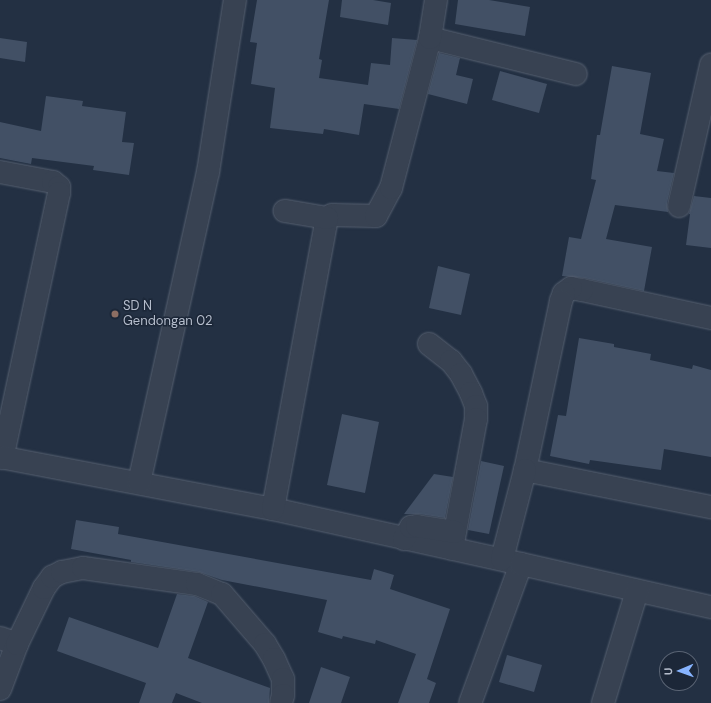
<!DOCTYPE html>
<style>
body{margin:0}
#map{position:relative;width:711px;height:703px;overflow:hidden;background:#233043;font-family:"DM Sans",sans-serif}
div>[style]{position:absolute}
.building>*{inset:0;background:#425065}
.roads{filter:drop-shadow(0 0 1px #566070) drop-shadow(0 0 1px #566070)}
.minor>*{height:22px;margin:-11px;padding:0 11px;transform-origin:11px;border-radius:11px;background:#384252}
.dots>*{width:11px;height:11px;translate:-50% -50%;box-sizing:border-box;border:2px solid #1c2738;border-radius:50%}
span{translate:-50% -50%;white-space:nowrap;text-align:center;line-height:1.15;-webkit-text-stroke:3px #1c2738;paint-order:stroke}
.poi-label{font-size:13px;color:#b5bdcc}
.left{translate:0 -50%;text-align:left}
.north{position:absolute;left:659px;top:651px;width:40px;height:40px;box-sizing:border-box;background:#1c2738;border:1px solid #596373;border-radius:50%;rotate:268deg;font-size:11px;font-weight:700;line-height:16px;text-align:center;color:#b5bdcc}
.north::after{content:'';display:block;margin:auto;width:14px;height:18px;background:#87b4ff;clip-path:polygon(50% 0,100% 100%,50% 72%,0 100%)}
</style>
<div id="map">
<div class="building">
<i style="clip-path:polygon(257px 0,329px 0,319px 59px,322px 60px,319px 78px,368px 85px,371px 63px,390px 65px,392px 38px,417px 40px,399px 109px,364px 104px,359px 135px,324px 129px,323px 134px,270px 128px,275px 88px,251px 84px,257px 43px,250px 42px)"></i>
<i style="clip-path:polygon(342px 0,373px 0,391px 3px,388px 25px,340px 17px)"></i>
<i style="clip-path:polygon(458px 0,489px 0,530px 7px,525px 36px,455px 24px)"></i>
<i style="clip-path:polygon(0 38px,27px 42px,25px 62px,0 58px)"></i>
<i style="clip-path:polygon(439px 53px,460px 58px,456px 75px,473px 79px,467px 104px,428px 94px)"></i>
<i style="clip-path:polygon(612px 66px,651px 73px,640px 134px,664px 139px,657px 171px,674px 173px,667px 203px,668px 212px,615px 205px,606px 239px,652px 247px,644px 291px,584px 278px,562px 276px,569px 237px,581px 239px,596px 180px,591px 179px,597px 135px,600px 135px)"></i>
<i style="clip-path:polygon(500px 71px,547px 84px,539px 113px,492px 100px)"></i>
<i style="clip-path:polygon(46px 96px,83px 101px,82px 106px,126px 112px,122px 142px,134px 143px,129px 175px,93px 170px,94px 166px,32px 158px,31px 164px,0 158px,0 122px,41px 131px)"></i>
<i style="clip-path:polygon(694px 196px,711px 198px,711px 248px,686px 245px,690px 214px,689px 214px)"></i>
<i style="clip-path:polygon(438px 266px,470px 274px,461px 315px,429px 308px)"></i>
<i style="clip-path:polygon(579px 338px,614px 344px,614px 347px,651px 354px,650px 360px,692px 369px,693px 365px,711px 370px,711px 457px,664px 449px,661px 470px,590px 460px,589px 464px,550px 456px,558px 415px,566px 416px)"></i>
<i style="clip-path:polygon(342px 414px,379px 422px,365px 493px,327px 485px)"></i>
<i style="clip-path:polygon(481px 461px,504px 466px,489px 534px,468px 530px)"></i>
<i style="clip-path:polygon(434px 474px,453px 477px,445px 518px,419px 514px,404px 514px)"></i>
<i style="clip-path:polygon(76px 520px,119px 527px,118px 534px,371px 580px,374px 569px,394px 575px,390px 589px,450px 609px,427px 679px,436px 683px,429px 703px,398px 703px,416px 654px,376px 640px,375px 644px,343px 636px,342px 639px,318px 632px,327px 600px,222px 580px,199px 572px,131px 562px,131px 560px,71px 549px)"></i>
<i style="clip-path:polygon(177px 594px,194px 596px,208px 602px,188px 658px,270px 688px,269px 703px,202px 703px,176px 693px,172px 703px,139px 703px,146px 683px,57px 651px,69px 617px,158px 648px)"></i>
<i style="clip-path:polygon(507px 655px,542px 665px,534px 692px,499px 682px)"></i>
<i style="clip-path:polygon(321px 667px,350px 677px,341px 703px,309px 703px)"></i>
</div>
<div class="roads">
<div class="minor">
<i style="left:430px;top:38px;width:150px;rotate:13.9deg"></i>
<i style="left:0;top:172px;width:54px;rotate:10.7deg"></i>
<i style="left:53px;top:182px;width:8px;rotate:40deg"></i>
<i style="left:59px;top:187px;width:6px;rotate:90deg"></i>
<i style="left:59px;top:193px;width:271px;rotate:102.1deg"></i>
<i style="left:679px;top:206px;width:145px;rotate:-77.2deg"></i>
<i style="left:327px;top:218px;width:6px;rotate:-31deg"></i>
<i style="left:332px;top:215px;width:44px;rotate:1.3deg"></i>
<i style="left:376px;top:216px;width:32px;rotate:-62deg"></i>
<i style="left:391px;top:188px;width:155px;rotate:-75.4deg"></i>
<i style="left:430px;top:38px;width:38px;rotate:-81deg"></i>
<i style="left:711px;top:318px;width:132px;rotate:-167.8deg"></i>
<i style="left:582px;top:290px;width:11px;rotate:-170deg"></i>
<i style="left:571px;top:288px;width:9px;rotate:144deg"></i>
<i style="left:564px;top:293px;width:9px;rotate:111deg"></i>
<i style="left:561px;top:301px;width:173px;rotate:102deg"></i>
<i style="left:525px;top:470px;width:190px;rotate:11.3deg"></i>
<i style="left:429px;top:344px;width:28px;rotate:38deg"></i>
<i style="left:451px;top:361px;width:16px;rotate:52deg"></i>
<i style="left:461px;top:374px;width:21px;rotate:62deg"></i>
<i style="left:471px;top:393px;width:14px;rotate:69deg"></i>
<i style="left:476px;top:406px;width:13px;rotate:90deg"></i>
<i style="left:476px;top:419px;width:132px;rotate:100.5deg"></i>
<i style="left:0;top:457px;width:278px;rotate:10.8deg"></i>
<i style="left:273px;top:509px;width:254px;rotate:12.5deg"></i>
<i style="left:521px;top:564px;width:148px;rotate:110.1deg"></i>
<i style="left:139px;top:483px;width:319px;rotate:-77.5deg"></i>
<i style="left:208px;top:172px;width:174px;rotate:-81.1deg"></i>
<i style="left:273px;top:509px;width:296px;rotate:-79.5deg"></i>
<i style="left:327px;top:218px;width:43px;rotate:-170.5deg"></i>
<i style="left:404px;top:539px;width:14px;rotate:-60deg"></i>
<i style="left:411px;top:527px;width:6px;rotate:-9deg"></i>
<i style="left:417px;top:526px;width:38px;rotate:9deg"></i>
<i style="left:502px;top:559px;width:92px;rotate:-75.5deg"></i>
<i style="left:521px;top:564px;width:195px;rotate:12.8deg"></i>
<i style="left:0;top:638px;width:18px;rotate:19deg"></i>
<i style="left:0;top:689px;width:48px;rotate:-69.3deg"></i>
<i style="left:17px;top:644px;width:62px;rotate:-64.3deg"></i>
<i style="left:44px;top:588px;width:14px;rotate:-54deg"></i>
<i style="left:52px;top:577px;width:11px;rotate:-27deg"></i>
<i style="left:62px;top:572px;width:21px;rotate:-11deg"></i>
<i style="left:83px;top:568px;width:115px;rotate:8deg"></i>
<i style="left:197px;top:584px;width:27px;rotate:22deg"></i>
<i style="left:222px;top:594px;width:66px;rotate:49.3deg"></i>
<i style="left:265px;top:644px;width:17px;rotate:59deg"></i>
<i style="left:274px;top:659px;width:22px;rotate:66deg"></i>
<i style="left:283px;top:679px;width:16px;rotate:90deg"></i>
<i style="left:283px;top:695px;width:8px;rotate:104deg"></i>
<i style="left:603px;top:703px;width:117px;rotate:-73.1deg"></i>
</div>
</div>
<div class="dots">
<i style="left:115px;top:314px;background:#8d6e63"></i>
</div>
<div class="poi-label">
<span class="left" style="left:123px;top:314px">SD N<br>Gendongan 02</span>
</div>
<div class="north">U</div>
</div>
